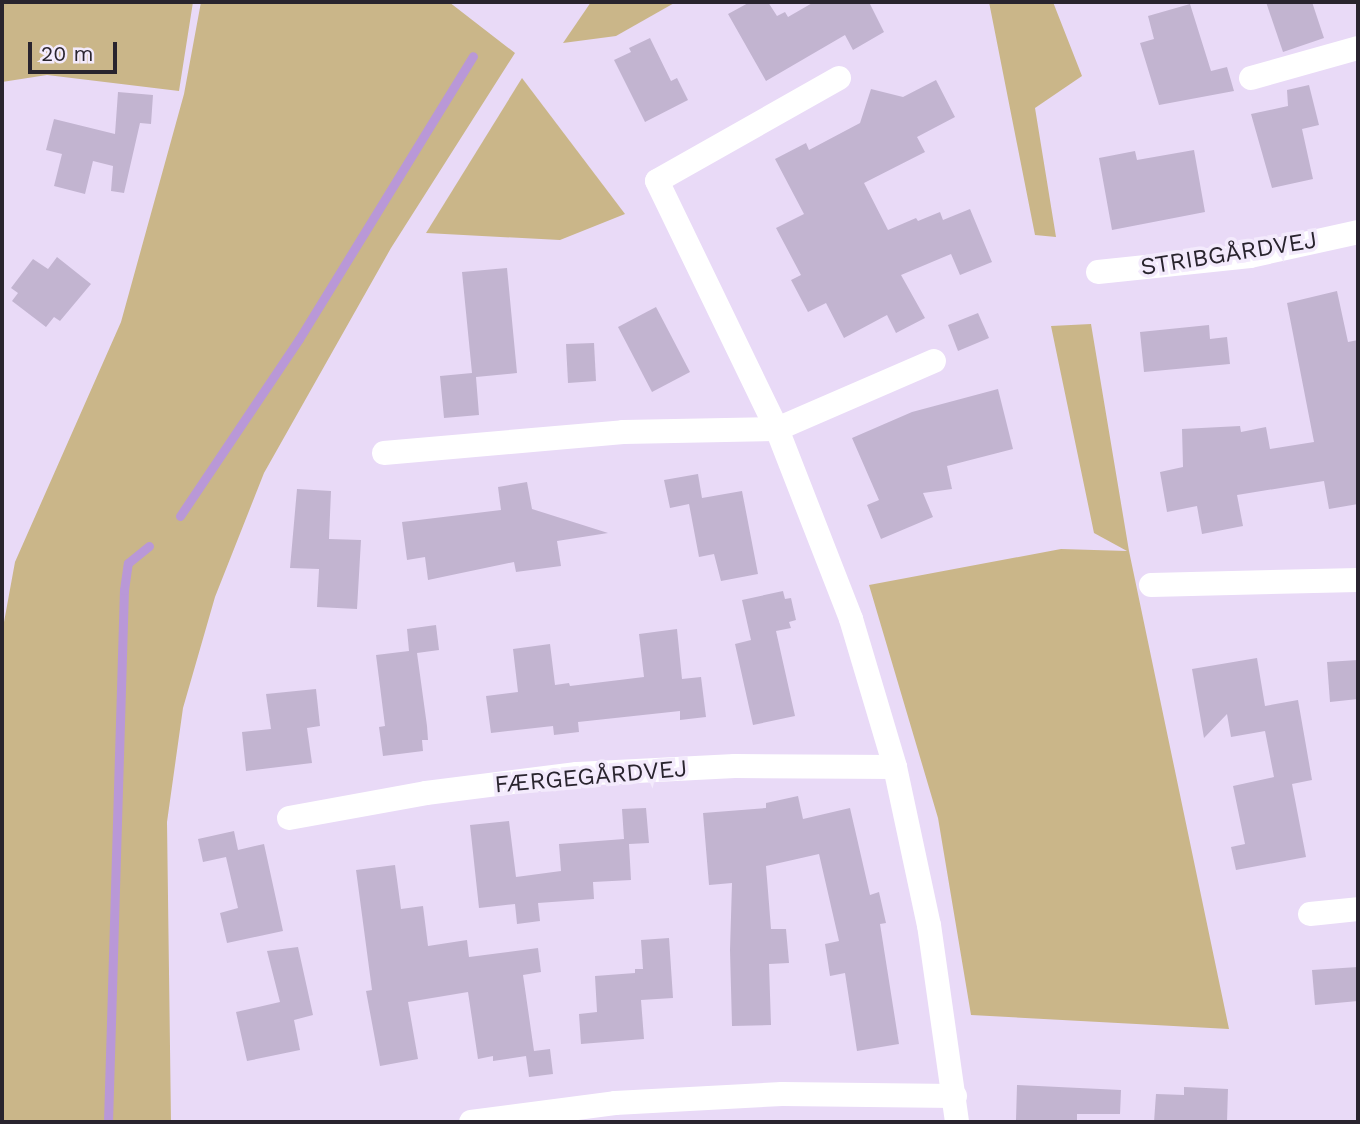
<!DOCTYPE html>
<meta charset="utf-8">
<style>
body{margin:0}
#map{position:relative;width:1360px;height:1124px;overflow:hidden;background:#e9daf7;font-family:"Work Sans",sans-serif}
div>[style]{position:absolute}
.green>*{inset:0;background:#cab689}
.stream>*{height:9px;margin:-4.5px;padding:0 4.5px;transform-origin:4.5px;border-radius:4.5px;background:#b998d7}
.building>*{inset:0;background:#c2b4d0}
.street>*{height:24px;margin:-12px;padding:0 12px;transform-origin:12px;border-radius:12px;background:#fff}
span{translate:-50% -50%;white-space:nowrap;text-align:center;line-height:1.15;-webkit-text-stroke:7px #f3eafc;paint-order:stroke}
.street-label{font-size:24px;color:#29242e}
.frame{position:absolute;inset:0;border:4px solid #29242e;pointer-events:none}
.scale{position:absolute;left:28px;top:42px;width:89px;height:32px;box-sizing:border-box;border:4px solid #29242e;border-top:0;padding-left:9px;font-size:21px;line-height:24px;white-space:nowrap;color:#29242e;-webkit-text-stroke:5px #f3eafc;paint-order:stroke}
</style>
<div id="map">
<div class="green">
<i style="clip-path:polygon(2px 2px,193px 2px,179px 91px,47px 75px,2px 82px)"></i>
<i style="clip-path:polygon(201px 2px,449px 2px,515px 53px,391px 248px,264px 473px,215px 597px,183px 708px,167px 822px,171px 1122px,2px 1122px,2px 633px,15px 562px,121px 322px,184px 94px)"></i>
<i style="clip-path:polygon(591px 2px,676px 2px,616px 36px,563px 43px)"></i>
<i style="clip-path:polygon(989px 2px,1053px 2px,1082px 76px,1035px 108px,1056px 237px,1035px 235px)"></i>
<i style="clip-path:polygon(522px 78px,625px 214px,560px 240px,426px 233px)"></i>
<i style="clip-path:polygon(1091px 324px,1129px 551px,1229px 1029px,971px 1015px,938px 818px,869px 585px,1061px 549px,1127px 551px,1094px 533px,1051px 326px)"></i>
</div>
<div class="stream">
<i style="left:180px;top:516px;width:213px;rotate:-56.1deg"></i>
<i style="left:299px;top:339px;width:332px;rotate:-58.4deg"></i>
<i style="left:108px;top:1122px;width:532px;rotate:-88.28deg"></i>
<i style="left:124px;top:590px;width:27px;rotate:-82deg"></i>
<i style="left:128px;top:563px;width:27px;rotate:-39deg"></i>
</div>
<div class="building">
<i style="clip-path:polygon(750px 2px,768px 2px,777px 16px,785px 12px,788px 17px,814px 2px,869px 2px,884px 32px,853px 50px,845px 35px,766px 81px,728px 14px)"></i>
<i style="clip-path:polygon(1266px 2px,1312px 2px,1324px 38px,1283px 52px)"></i>
<i style="clip-path:polygon(1190px 4px,1211px 71px,1227px 67px,1234px 91px,1159px 105px,1140px 43px,1154px 39px,1148px 16px)"></i>
<i style="clip-path:polygon(650px 38px,671px 81px,677px 78px,688px 100px,645px 122px,614px 60px,631px 52px,629px 48px)"></i>
<i style="clip-path:polygon(936px 80px,955px 117px,917px 137px,925px 152px,864px 183px,888px 230px,916px 218px,918px 221px,940px 212px,943px 220px,970px 209px,992px 262px,960px 275px,951px 254px,901px 275px,925px 318px,896px 333px,887px 315px,844px 338px,826px 303px,808px 312px,791px 280px,801px 275px,776px 228px,804px 214px,775px 159px,806px 143px,809px 150px,860px 123px,871px 89px,903px 97px)"></i>
<i style="clip-path:polygon(1309px 85px,1319px 125px,1302px 129px,1313px 179px,1272px 188px,1251px 114px,1288px 106px,1287px 90px)"></i>
<i style="clip-path:polygon(118px 92px,153px 95px,151px 124px,140px 123px,124px 193px,111px 191px,113px 166px,93px 161px,85px 194px,54px 186px,62px 154px,46px 150px,54px 119px,115px 134px)"></i>
<i style="clip-path:polygon(1194px 150px,1205px 212px,1112px 230px,1099px 158px,1135px 151px,1137px 160px)"></i>
<i style="clip-path:polygon(57px 257px,91px 284px,60px 321px,54px 317px,46px 327px,12px 301px,18px 293px,11px 288px,33px 259px,48px 269px)"></i>
<i style="clip-path:polygon(507px 268px,517px 373px,476px 377px,479px 415px,444px 418px,440px 376px,472px 373px,462px 272px)"></i>
<i style="clip-path:polygon(1337px 291px,1348px 342px,1358px 340px,1358px 504px,1329px 509px,1324px 481px,1237px 495px,1243px 526px,1202px 534px,1197px 506px,1167px 512px,1160px 472px,1183px 467px,1182px 429px,1240px 426px,1241px 432px,1266px 427px,1270px 449px,1314px 442px,1287px 303px)"></i>
<i style="clip-path:polygon(656px 307px,690px 372px,652px 392px,618px 327px)"></i>
<i style="clip-path:polygon(978px 313px,989px 338px,958px 351px,948px 325px)"></i>
<i style="clip-path:polygon(1209px 325px,1210px 339px,1227px 337px,1230px 364px,1144px 372px,1140px 332px)"></i>
<i style="clip-path:polygon(594px 343px,596px 381px,568px 383px,566px 344px)"></i>
<i style="clip-path:polygon(998px 389px,1013px 449px,947px 466px,952px 489px,923px 493px,933px 517px,881px 539px,867px 505px,879px 500px,852px 438px,912px 412px)"></i>
<i style="clip-path:polygon(698px 474px,702px 498px,742px 491px,758px 574px,721px 581px,714px 554px,699px 557px,689px 504px,670px 508px,664px 480px)"></i>
<i style="clip-path:polygon(527px 482px,532px 509px,608px 533px,557px 541px,561px 566px,516px 572px,514px 562px,428px 580px,425px 557px,407px 560px,402px 522px,501px 510px,498px 487px)"></i>
<i style="clip-path:polygon(297px 489px,331px 491px,329px 539px,361px 540px,357px 609px,317px 607px,319px 569px,290px 568px)"></i>
<i style="clip-path:polygon(783px 591px,785px 599px,791px 598px,796px 620px,789px 622px,791px 628px,776px 631px,795px 716px,753px 725px,735px 644px,751px 640px,742px 600px)"></i>
<i style="clip-path:polygon(436px 625px,439px 650px,417px 653px,427px 726px,428px 740px,422px 740px,423px 751px,383px 756px,379px 727px,385px 726px,376px 655px,409px 651px,407px 629px)"></i>
<i style="clip-path:polygon(677px 629px,682px 679px,701px 677px,706px 717px,680px 720px,680px 711px,578px 722px,579px 732px,554px 735px,553px 726px,491px 733px,486px 696px,518px 692px,513px 649px,550px 644px,555px 685px,569px 683px,570px 686px,644px 677px,639px 634px)"></i>
<i style="clip-path:polygon(1257px 658px,1265px 706px,1298px 700px,1312px 780px,1292px 784px,1306px 857px,1236px 870px,1231px 847px,1245px 844px,1233px 786px,1274px 777px,1265px 731px,1231px 737px,1227px 714px,1204px 738px,1192px 669px)"></i>
<i style="clip-path:polygon(1358px 660px,1358px 699px,1330px 702px,1327px 662px)"></i>
<i style="clip-path:polygon(316px 689px,320px 726px,307px 728px,312px 763px,246px 771px,242px 732px,271px 729px,266px 694px)"></i>
<i style="clip-path:polygon(798px 796px,803px 819px,850px 808px,870px 895px,879px 892px,886px 923px,880px 924px,899px 1044px,857px 1051px,845px 973px,830px 976px,825px 944px,839px 941px,819px 854px,766px 866px,771px 929px,786px 929px,789px 963px,769px 964px,771px 1025px,732px 1026px,730px 950px,732px 883px,709px 885px,703px 813px,766px 808px,766px 803px)"></i>
<i style="clip-path:polygon(646px 808px,649px 843px,629px 844px,631px 880px,593px 882px,594px 899px,538px 903px,540px 921px,517px 924px,515px 904px,479px 908px,470px 825px,509px 821px,516px 877px,561px 871px,559px 844px,624px 839px,622px 809px)"></i>
<i style="clip-path:polygon(234px 831px,238px 850px,264px 844px,283px 931px,227px 943px,220px 913px,238px 908px,226px 857px,203px 862px,198px 839px)"></i>
<i style="clip-path:polygon(395px 865px,401px 909px,423px 906px,428px 946px,467px 940px,469px 957px,538px 948px,541px 972px,523px 975px,534px 1051px,550px 1049px,553px 1074px,529px 1077px,526px 1056px,493px 1061px,493px 1056px,478px 1059px,468px 992px,408px 1002px,418px 1059px,380px 1066px,366px 991px,372px 990px,356px 870px)"></i>
<i style="clip-path:polygon(669px 938px,673px 998px,641px 1000px,644px 1039px,581px 1044px,579px 1014px,597px 1012px,595px 976px,635px 973px,635px 969px,643px 969px,641px 940px)"></i>
<i style="clip-path:polygon(298px 947px,313px 1015px,294px 1020px,300px 1050px,247px 1061px,236px 1012px,280px 1002px,267px 951px)"></i>
<i style="clip-path:polygon(1358px 967px,1358px 1001px,1315px 1005px,1312px 970px)"></i>
<i style="clip-path:polygon(1017px 1085px,1121px 1090px,1120px 1114px,1077px 1114px,1077px 1122px,1019px 1122px,1016px 1120px)"></i>
<i style="clip-path:polygon(1184px 1087px,1228px 1089px,1227px 1122px,1154px 1122px,1156px 1094px,1184px 1095px)"></i>
</div>
<div class="street">
<i style="left:839px;top:78px;width:209px;rotate:150.5deg"></i>
<i style="left:657px;top:181px;width:276px;rotate:64.2deg"></i>
<i style="left:777px;top:429px;width:204px;rotate:68.7deg"></i>
<i style="left:851px;top:619px;width:154px;rotate:73.4deg"></i>
<i style="left:895px;top:767px;width:162px;rotate:77.9deg"></i>
<i style="left:929px;top:925px;width:199px;rotate:81.9deg"></i>
<i style="left:1251px;top:78px;width:111px;rotate:-15.7deg"></i>
<i style="left:1098px;top:272px;width:153px;rotate:-6deg"></i>
<i style="left:1250px;top:256px;width:111px;rotate:-12.5deg"></i>
<i style="left:384px;top:453px;width:240px;rotate:-5deg"></i>
<i style="left:623px;top:432px;width:154px;rotate:-1.1deg"></i>
<i style="left:777px;top:429px;width:171px;rotate:-23.4deg"></i>
<i style="left:1151px;top:585px;width:207px;rotate:-1.4deg"></i>
<i style="left:289px;top:818px;width:139px;rotate:-10.3deg"></i>
<i style="left:426px;top:793px;width:152px;rotate:-7.2deg"></i>
<i style="left:577px;top:774px;width:158px;rotate:-2.9deg"></i>
<i style="left:735px;top:766px;width:160px;rotate:0.4deg"></i>
<i style="left:1310px;top:914px;width:48px;rotate:-5.9deg"></i>
<i style="left:471px;top:1122px;width:145px;rotate:-7.5deg"></i>
<i style="left:615px;top:1103px;width:167px;rotate:-3.1deg"></i>
<i style="left:782px;top:1094px;width:173px;rotate:0.7deg"></i>
</div>
<div class="street-label">
<span style="left:1229px;top:254px;rotate:-9deg">STRIBGÅRDVEJ</span>
<span style="left:591px;top:777px;rotate:-5deg">FÆRGEGÅRDVEJ</span>
</div>
<div class="frame"></div>
<div class="scale">20 m</div>
</div>
